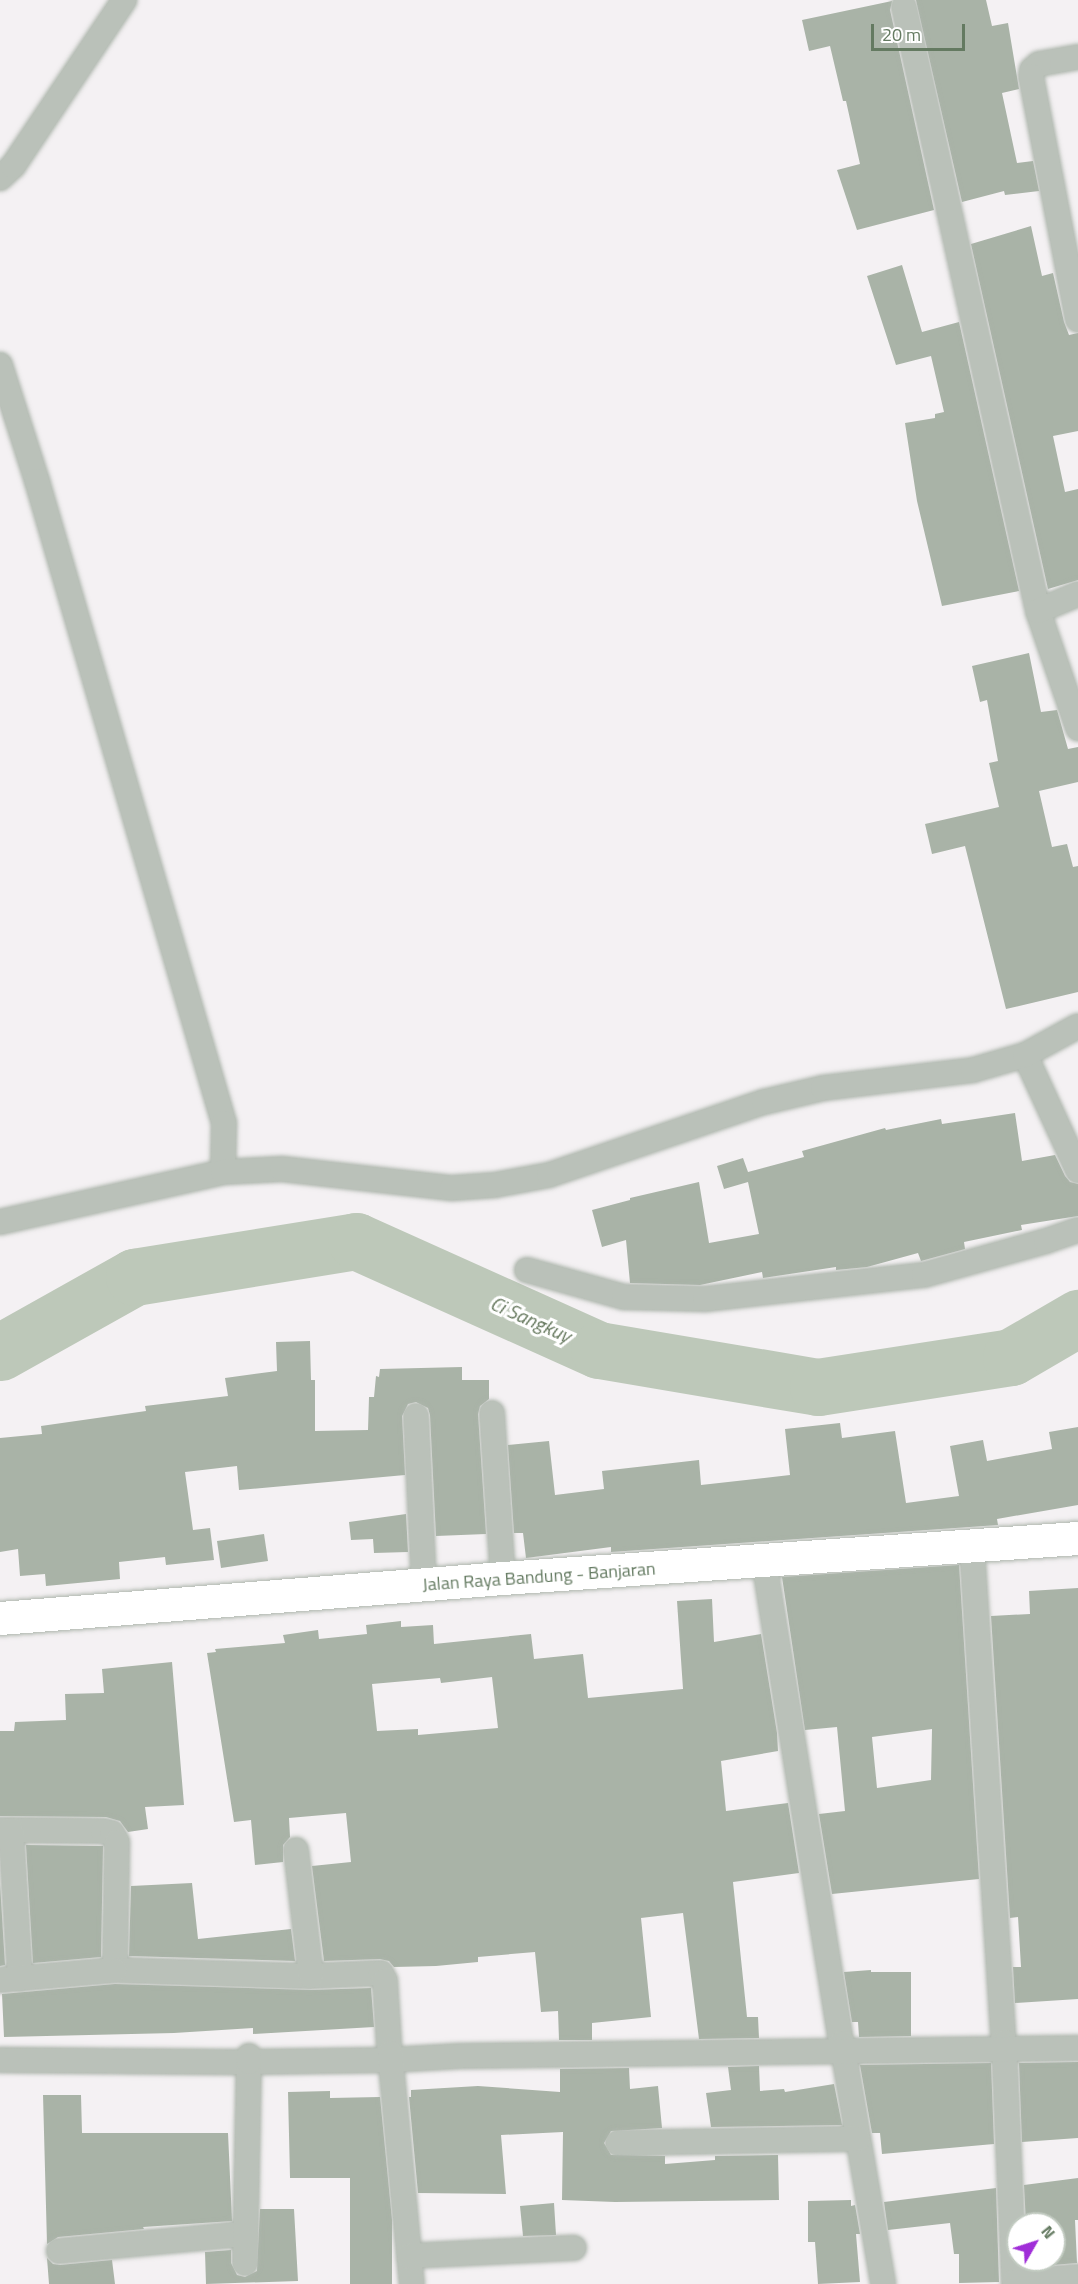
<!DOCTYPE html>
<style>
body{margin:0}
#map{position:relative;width:1078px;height:2284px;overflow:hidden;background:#f4f1f3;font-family:"Titillium Web",sans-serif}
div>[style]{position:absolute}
.river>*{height:57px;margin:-28.5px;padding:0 28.5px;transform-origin:28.5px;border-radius:28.5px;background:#bdc8b9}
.building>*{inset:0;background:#a9b3a7}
.roads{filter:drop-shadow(0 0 2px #aeb6ad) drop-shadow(0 0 2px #aeb6ad)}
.minor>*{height:24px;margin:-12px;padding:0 12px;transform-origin:12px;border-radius:12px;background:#bac1b9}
.primary>*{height:33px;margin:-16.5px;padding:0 16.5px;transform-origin:16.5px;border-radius:16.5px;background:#fff}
span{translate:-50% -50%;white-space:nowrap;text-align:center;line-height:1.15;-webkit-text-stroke:6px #fff;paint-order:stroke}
.street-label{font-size:18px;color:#647a61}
.water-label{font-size:20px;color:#64775c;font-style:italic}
.north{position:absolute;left:1006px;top:2212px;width:60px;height:60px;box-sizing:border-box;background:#fff;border:2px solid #c1cac0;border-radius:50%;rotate:51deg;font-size:16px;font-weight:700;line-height:24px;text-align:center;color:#647a61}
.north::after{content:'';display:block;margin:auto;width:21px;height:27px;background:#a02dd8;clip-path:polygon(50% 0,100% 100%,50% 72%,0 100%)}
.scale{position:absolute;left:871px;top:24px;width:94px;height:27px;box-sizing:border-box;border:3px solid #647a61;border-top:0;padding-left:8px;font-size:18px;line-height:21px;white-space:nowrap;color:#647a61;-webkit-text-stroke:4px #fff;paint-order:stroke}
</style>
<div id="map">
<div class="river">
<i style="left:0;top:1352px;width:154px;rotate:-29.2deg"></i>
<i style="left:134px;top:1277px;width:225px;rotate:-9.2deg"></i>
<i style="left:356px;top:1241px;width:266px;rotate:24.2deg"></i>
<i style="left:599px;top:1350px;width:222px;rotate:9.6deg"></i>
<i style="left:818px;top:1387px;width:195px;rotate:-8.8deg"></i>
<i style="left:1011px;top:1357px;width:78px;rotate:-30.2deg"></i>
</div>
<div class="building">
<i style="clip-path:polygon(916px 0,986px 0,992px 26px,1008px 23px,1019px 89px,1002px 93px,1017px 163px,1033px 161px,1039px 191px,1005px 195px,1004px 191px,962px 202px)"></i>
<i style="clip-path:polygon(892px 1px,890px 10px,934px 210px,857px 230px,837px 170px,860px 164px,846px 101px,843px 101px,830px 46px,809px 51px,802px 20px)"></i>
<i style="clip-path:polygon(1031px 226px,1042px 276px,1053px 273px,1064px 322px,1069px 335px,1078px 333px,1078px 431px,1053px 436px,1065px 492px,1078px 489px,1078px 580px,1048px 589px,971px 244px)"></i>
<i style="clip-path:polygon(902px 265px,922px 332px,959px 322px,1019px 591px,942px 606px,917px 501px,905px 423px,935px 418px,935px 414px,944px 412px,931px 356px,896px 365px,867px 276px)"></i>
<i style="clip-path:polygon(1029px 653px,1041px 712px,1057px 710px,1068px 749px,1078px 747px,1078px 782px,1039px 791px,1052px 847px,1067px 844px,1073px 867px,1078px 866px,1078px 992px,1006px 1009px,965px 846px,932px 854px,925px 824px,999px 807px,989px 763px,998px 761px,987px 700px,980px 702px,972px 666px)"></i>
<i style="clip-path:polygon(1015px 1113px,1022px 1161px,1055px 1155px,1065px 1176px,1070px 1182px,1078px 1184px,1078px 1216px,1021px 1225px,1022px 1230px,964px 1242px,965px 1249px,921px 1261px,918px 1253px,867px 1267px,836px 1270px,836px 1267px,763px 1278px,762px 1272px,700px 1285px,630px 1283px,626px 1240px,602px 1247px,592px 1210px,630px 1200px,630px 1198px,699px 1182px,709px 1243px,759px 1234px,748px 1182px,724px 1189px,717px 1166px,743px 1158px,748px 1172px,804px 1157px,802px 1151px,885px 1128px,886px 1130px,941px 1119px,942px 1124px)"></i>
<i style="clip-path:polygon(310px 1341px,311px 1380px,315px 1380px,315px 1431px,368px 1430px,369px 1397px,374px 1397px,376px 1376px,379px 1377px,380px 1369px,462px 1367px,462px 1380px,489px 1380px,489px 1399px,480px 1406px,478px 1414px,486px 1534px,436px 1536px,430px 1415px,428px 1408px,416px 1402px,408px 1404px,402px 1416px,405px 1475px,239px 1490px,237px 1466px,185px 1472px,193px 1530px,210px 1528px,214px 1560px,166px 1565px,165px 1557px,119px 1562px,120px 1579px,46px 1586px,45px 1574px,20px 1576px,18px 1549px,0 1552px,0 1438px,42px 1434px,41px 1426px,146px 1411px,145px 1406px,228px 1396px,225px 1378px,277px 1371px,276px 1342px)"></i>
<i style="clip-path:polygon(840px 1423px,842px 1438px,895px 1431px,906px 1503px,959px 1496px,950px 1446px,983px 1440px,987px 1461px,1052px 1449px,1049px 1432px,1078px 1427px,1078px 1505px,997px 1519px,998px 1525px,611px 1552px,611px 1547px,526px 1558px,523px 1533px,514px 1533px,508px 1445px,549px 1441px,555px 1495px,604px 1489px,602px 1471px,699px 1460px,701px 1485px,790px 1475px,785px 1429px)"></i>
<i style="clip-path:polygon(406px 1514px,408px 1552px,374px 1553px,373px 1539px,351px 1540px,349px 1522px)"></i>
<i style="clip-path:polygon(264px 1534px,268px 1561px,221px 1568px,217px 1541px)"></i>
<i style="clip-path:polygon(evenodd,959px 1565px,979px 1879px,832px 1894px,819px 1814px,845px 1811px,837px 1727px,805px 1730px,782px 1577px,959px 1565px,932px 1729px,931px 1780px,877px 1788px,872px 1737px,932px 1729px)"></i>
<i style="clip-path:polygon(1078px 1588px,1078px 1999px,1015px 2003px,1013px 1967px,1021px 1967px,1018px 1917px,1010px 1918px,991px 1616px,1030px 1614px,1029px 1591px)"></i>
<i style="clip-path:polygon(evenodd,712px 1599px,714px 1642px,761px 1634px,777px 1733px,778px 1751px,721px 1761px,726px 1811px,788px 1803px,799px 1873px,733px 1882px,747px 2017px,758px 2017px,759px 2038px,699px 2039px,683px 1913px,641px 1918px,651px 2017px,592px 2023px,592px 2040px,559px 2040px,558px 2011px,541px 2012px,535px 1952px,478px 1957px,478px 1962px,436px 1966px,394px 1967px,389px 1961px,380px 1959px,324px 1961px,312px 1866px,351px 1862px,346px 1813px,289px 1818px,290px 1837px,283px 1845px,283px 1862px,255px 1865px,251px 1820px,234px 1822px,207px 1653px,216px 1652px,215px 1649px,285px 1643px,283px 1635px,318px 1630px,319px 1639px,367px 1634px,366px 1625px,401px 1621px,401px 1627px,433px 1625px,434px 1644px,531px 1634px,534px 1659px,583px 1654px,588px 1698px,683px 1689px,677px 1601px,712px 1599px,492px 1677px,498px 1728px,418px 1735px,418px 1729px,377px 1731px,372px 1684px,440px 1678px,441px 1683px,492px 1677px)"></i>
<i style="clip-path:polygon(172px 1662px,184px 1805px,145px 1807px,148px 1829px,128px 1832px,120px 1821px,106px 1817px,0 1816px,0 1731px,14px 1731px,15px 1722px,66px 1720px,65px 1694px,104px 1693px,102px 1669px)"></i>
<i style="clip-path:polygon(26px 1845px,103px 1846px,101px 1957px,33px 1963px)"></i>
<i style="clip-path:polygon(192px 1883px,198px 1939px,291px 1929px,295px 1961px,129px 1956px,131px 1886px)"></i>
<i style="clip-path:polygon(0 1884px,5px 1965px,0 1966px)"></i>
<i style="clip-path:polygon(871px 1970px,871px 1972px,911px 1972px,911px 2036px,859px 2037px,858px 2022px,852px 2022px,844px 1972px)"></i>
<i style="clip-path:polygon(115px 1984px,311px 1990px,371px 1988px,374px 2027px,253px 2034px,253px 2028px,174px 2033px,4px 2037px,2px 1994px)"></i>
<i style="clip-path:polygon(1078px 2062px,1078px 2138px,1022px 2142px,1019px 2063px)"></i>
<i style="clip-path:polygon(991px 2063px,994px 2144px,882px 2154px,880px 2133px,872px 2133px,860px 2065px)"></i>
<i style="clip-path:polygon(759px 2066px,760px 2091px,784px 2089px,785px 2092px,834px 2084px,842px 2125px,711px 2127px,706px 2093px,731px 2090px,728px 2067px)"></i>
<i style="clip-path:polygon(629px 2068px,630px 2089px,658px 2086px,662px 2128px,611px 2131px,604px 2143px,611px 2155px,665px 2156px,665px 2164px,715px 2160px,715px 2156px,778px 2155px,779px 2200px,615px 2202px,562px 2200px,563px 2132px,501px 2135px,506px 2194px,418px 2193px,409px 2097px,411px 2097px,411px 2090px,478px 2086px,560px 2092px,560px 2069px)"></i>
<i style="clip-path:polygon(330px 2091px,330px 2098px,380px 2097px,392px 2220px,392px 2284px,350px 2284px,350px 2178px,290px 2178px,288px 2092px)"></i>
<i style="clip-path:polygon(43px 2095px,81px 2095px,82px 2133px,228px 2133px,232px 2221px,143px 2227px,144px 2229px,58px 2237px,47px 2244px)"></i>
<i style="clip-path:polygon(1078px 2178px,1078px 2220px,1075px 2220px,1077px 2263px,1028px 2267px,1027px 2260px,1054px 2260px,1054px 2224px,1026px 2224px,1024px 2185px)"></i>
<i style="clip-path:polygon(996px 2188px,999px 2282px,959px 2283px,959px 2254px,954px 2254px,950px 2223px,888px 2230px,884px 2202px)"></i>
<i style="clip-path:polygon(851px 2200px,851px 2206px,855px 2205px,860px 2234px,856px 2234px,860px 2282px,818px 2284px,815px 2242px,808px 2242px,808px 2201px)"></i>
<i style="clip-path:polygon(554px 2203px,556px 2235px,523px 2236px,520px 2206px)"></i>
<i style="clip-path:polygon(260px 2209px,294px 2209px,298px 2281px,206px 2284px,205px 2252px,231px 2250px,231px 2263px,237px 2275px,245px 2277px,257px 2271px)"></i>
<i style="clip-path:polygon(47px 2258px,53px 2264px,60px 2265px,112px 2260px,115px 2284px,49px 2284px)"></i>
</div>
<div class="roads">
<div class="minor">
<i style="left:904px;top:7px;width:619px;rotate:77.49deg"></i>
<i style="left:1038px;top:611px;width:124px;rotate:71.1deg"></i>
<i style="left:1078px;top:57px;width:40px;rotate:170deg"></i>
<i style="left:1039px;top:64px;width:9px;rotate:139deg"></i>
<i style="left:1032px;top:70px;width:6px;rotate:99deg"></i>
<i style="left:1031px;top:76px;width:248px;rotate:79.1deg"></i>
<i style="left:0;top:178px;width:18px;rotate:-43deg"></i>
<i style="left:13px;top:166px;width:200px;rotate:-56.2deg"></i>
<i style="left:0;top:365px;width:122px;rotate:72.3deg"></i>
<i style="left:37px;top:481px;width:669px;rotate:73.76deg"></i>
<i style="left:224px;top:1123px;width:49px;rotate:91.2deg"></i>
<i style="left:1038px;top:611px;width:43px;rotate:-23deg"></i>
<i style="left:1025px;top:1055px;width:127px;rotate:65.3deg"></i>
<i style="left:0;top:1222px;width:229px;rotate:-12.6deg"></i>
<i style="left:223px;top:1172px;width:59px;rotate:-2.9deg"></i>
<i style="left:282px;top:1169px;width:171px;rotate:6.4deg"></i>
<i style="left:452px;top:1188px;width:43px;rotate:-4deg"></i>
<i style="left:495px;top:1185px;width:55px;rotate:-10.5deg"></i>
<i style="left:549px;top:1175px;width:227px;rotate:-18.8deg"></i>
<i style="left:764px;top:1102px;width:61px;rotate:-13.3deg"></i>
<i style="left:823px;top:1088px;width:151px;rotate:-6.8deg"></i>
<i style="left:973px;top:1070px;width:54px;rotate:-16.1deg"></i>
<i style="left:1025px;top:1055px;width:60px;rotate:-28.7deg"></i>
<i style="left:527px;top:1270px;width:101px;rotate:15.6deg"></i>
<i style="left:624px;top:1297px;width:81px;rotate:1.4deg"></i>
<i style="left:705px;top:1299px;width:220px;rotate:-6.3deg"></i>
<i style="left:924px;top:1275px;width:127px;rotate:-15.6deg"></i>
<i style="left:1046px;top:1241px;width:34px;rotate:-19deg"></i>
<i style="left:492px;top:1413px;width:165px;rotate:86.2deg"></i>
<i style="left:416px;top:1416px;width:170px;rotate:87.3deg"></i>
<i style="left:972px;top:1547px;width:503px;rotate:86.35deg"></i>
<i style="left:764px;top:1561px;width:495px;rotate:80.9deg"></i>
<i style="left:0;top:1830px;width:103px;rotate:0.6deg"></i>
<i style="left:103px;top:1831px;width:9px;rotate:13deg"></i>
<i style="left:112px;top:1833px;width:10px;rotate:61deg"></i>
<i style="left:117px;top:1842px;width:128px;rotate:90.9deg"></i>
<i style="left:115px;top:1970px;width:196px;rotate:1.8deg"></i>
<i style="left:311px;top:1976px;width:70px;rotate:-2.5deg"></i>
<i style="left:381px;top:1973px;width:9px;rotate:63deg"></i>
<i style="left:385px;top:1981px;width:79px;rotate:86.4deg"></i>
<i style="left:11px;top:1830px;width:149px;rotate:86.5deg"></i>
<i style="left:296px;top:1850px;width:127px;rotate:83.2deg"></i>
<i style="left:0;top:1980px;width:115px;rotate:-5deg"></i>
<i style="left:1004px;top:2049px;width:7px;rotate:-90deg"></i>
<i style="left:1004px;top:2042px;width:242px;rotate:87.6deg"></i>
<i style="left:842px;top:2050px;width:7px;rotate:-90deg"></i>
<i style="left:842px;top:2043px;width:244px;rotate:80.3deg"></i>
<i style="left:0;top:2060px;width:249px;rotate:0.5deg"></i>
<i style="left:249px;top:2062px;width:141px;rotate:-0.8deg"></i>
<i style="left:390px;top:2060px;width:70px;rotate:-3.3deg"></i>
<i style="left:460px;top:2056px;width:618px;rotate:-0.74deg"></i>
<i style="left:390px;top:2060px;width:7px;rotate:-90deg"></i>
<i style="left:390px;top:2053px;width:232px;rotate:84.6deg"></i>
<i style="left:618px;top:2143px;width:240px;rotate:-1deg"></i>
<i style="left:59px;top:2251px;width:186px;rotate:-5.3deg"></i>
<i style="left:409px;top:2256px;width:165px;rotate:-2.8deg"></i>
<i style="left:245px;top:2263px;width:207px;rotate:-88.9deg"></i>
<i style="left:249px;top:2056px;width:6px;rotate:90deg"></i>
<i style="left:1014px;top:2282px;width:64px;rotate:-4.5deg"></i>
</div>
<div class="primary">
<i style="left:0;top:1618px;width:505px;rotate:-4.55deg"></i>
<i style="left:503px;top:1578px;width:576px;rotate:-3.98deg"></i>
</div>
</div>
<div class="street-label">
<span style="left:539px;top:1577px;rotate:-4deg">Jalan Raya Bandung - Banjaran</span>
</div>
<div class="water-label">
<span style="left:531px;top:1319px;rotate:24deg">Ci Sangkuy</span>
</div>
<div class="north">N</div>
<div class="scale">20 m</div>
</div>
